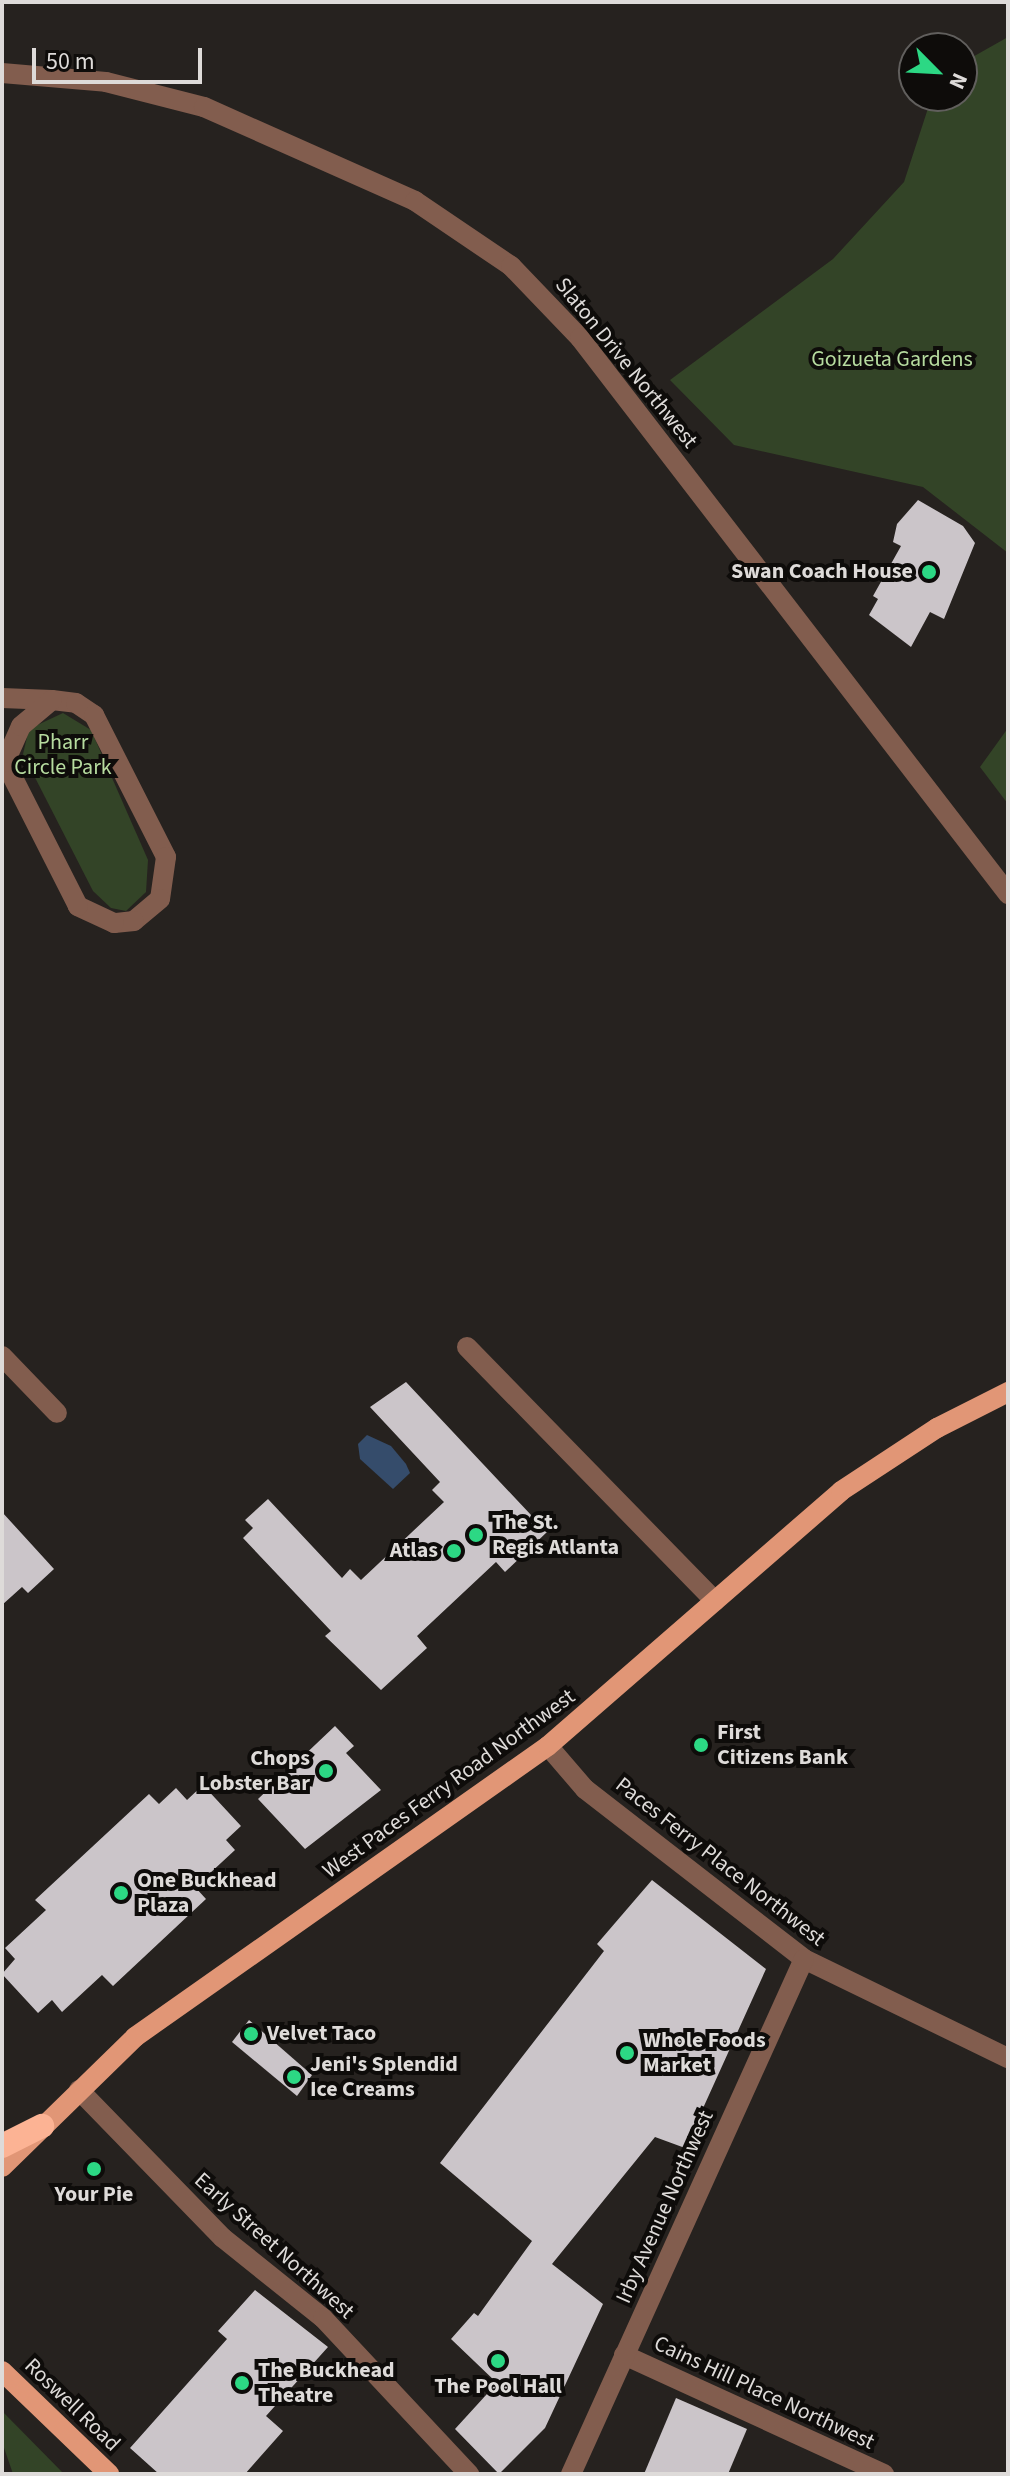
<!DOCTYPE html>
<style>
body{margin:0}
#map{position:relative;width:1010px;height:2476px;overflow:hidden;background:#26221f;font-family:"Source Sans 3",sans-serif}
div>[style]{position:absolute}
.green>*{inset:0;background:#334427}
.water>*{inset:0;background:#354c6b}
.building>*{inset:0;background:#cbc5c9}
.minor>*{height:20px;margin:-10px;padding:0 10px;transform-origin:10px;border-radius:10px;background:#825d4e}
.major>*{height:20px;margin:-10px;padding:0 10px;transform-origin:10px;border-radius:10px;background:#e19676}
.highway>*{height:24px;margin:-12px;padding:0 12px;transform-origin:12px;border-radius:12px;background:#fcb394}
.dots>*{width:22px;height:22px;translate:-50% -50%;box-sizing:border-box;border:4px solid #0e0c0a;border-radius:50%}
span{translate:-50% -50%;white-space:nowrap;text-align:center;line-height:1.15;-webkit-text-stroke:8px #0e0c0a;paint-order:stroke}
.park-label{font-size:22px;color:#b6db9f}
.street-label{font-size:22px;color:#dedbd9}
.poi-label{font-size:22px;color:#dedbd9;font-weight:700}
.right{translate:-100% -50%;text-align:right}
.left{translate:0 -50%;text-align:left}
.frame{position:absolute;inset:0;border:4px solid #dedbd9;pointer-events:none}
.north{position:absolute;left:898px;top:32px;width:80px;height:80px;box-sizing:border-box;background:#0e0c0a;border:2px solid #615f5d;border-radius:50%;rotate:114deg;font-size:22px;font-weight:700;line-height:32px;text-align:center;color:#dedbd9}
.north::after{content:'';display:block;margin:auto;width:28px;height:36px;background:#2cd884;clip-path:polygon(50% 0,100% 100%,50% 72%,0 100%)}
.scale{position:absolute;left:32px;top:48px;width:170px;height:36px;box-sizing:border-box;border:4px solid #dedbd9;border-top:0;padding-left:10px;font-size:24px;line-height:28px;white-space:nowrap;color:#dedbd9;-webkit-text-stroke:6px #0e0c0a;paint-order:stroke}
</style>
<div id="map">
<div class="green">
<i style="clip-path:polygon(1008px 37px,1008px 553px,923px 487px,734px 445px,670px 380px,833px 259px,904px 182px,932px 96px,962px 96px,962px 63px)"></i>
<i style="clip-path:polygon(63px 713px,91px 730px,148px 860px,146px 892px,126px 911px,111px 908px,93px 891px,23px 754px,29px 729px)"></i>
<i style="clip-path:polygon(1008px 728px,1008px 804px,980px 767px)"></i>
<i style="clip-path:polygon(2px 2411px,64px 2474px,13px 2474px,2px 2442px)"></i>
</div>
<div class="water">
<i style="clip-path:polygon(367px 1435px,391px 1446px,406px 1464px,410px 1473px,393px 1489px,360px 1459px,358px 1444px)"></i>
</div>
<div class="building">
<i style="clip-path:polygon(918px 500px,963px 526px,975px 543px,944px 619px,930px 612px,911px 647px,869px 615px,878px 599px,873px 596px,901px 546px,893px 542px,897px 524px)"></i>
<i style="clip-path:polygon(406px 1382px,547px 1532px,505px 1572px,496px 1562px,417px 1636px,427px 1648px,381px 1690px,325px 1636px,331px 1631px,243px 1538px,253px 1528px,245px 1520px,268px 1499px,342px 1578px,350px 1569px,361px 1580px,444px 1502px,432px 1490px,440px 1482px,370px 1407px)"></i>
<i style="clip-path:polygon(2px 1512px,54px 1569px,28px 1593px,22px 1587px,2px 1605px)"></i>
<i style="clip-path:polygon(335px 1726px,354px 1746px,346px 1753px,381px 1790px,305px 1849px,258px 1799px)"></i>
<i style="clip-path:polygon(203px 1785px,241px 1826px,226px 1840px,235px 1850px,195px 1887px,206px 1899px,113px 1986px,102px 1975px,62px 2012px,52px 2000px,38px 2013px,2px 1974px,15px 1959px,5px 1948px,46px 1910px,35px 1900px,149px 1794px,159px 1804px,176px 1788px,187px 1800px)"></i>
<i style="clip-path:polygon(652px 1880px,766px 1969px,685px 2148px,655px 2137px,552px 2264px,603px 2304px,545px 2428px,499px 2474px,455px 2429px,497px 2383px,451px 2339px,474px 2313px,478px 2316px,532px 2241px,440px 2163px,604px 1951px,597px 1944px)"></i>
<i style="clip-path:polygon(249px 2020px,312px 2075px,297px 2096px,232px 2042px)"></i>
<i style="clip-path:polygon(255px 2290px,328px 2347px,266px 2416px,283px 2431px,245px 2474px,159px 2474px,130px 2448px,227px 2339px,218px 2331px)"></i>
<i style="clip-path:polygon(676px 2398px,747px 2429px,728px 2474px,644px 2474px)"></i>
</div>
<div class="minor">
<i style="left:2px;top:73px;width:104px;rotate:4.9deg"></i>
<i style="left:106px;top:82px;width:101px;rotate:14.3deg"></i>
<i style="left:204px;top:107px;width:231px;rotate:24deg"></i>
<i style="left:415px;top:201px;width:116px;rotate:34.1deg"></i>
<i style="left:511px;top:266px;width:100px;rotate:46.2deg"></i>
<i style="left:580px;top:338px;width:702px;rotate:52.41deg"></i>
<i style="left:2px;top:698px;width:50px;rotate:2.3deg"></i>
<i style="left:52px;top:700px;width:24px;rotate:7deg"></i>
<i style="left:76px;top:703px;width:22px;rotate:34deg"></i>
<i style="left:94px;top:715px;width:159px;rotate:63.1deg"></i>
<i style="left:166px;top:857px;width:42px;rotate:98.1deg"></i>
<i style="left:160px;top:899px;width:34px;rotate:140deg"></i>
<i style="left:134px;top:921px;width:20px;rotate:174deg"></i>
<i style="left:114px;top:923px;width:40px;rotate:-155deg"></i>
<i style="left:78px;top:906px;width:161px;rotate:-116.9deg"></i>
<i style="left:5px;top:762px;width:39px;rotate:-66deg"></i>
<i style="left:21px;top:726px;width:40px;rotate:-40deg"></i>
<i style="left:467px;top:1347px;width:355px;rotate:45.7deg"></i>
<i style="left:2px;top:1356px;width:79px;rotate:46deg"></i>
<i style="left:548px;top:1746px;width:57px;rotate:49.3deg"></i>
<i style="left:585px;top:1789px;width:277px;rotate:37.8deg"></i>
<i style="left:804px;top:1959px;width:227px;rotate:25.9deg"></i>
<i style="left:79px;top:2090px;width:206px;rotate:45.8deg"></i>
<i style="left:223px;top:2238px;width:128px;rotate:38.7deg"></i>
<i style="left:323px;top:2318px;width:214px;rotate:46.9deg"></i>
<i style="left:624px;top:2355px;width:286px;rotate:24.6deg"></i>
<i style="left:571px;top:2474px;width:565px;rotate:-65.66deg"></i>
</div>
<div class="major">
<i style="left:2px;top:2167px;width:186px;rotate:-44.3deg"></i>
<i style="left:135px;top:2037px;width:505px;rotate:-35.17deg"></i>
<i style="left:548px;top:1746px;width:388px;rotate:-41deg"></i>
<i style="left:841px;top:1491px;width:115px;rotate:-33.3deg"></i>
<i style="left:937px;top:1428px;width:80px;rotate:-26.9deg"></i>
<i style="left:2px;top:2371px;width:149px;rotate:43.9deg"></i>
</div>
<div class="highway">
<i style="left:2px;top:2146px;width:45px;rotate:-26.6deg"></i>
</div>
<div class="dots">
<i style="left:929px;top:572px;background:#2cd884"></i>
<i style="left:476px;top:1535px;background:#2cd884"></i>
<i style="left:454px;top:1551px;background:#2cd884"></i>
<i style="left:701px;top:1745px;background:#2cd884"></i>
<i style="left:326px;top:1771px;background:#2cd884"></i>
<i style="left:121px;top:1893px;background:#2cd884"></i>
<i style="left:251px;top:2034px;background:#2cd884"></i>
<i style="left:627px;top:2053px;background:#2cd884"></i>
<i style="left:294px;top:2077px;background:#2cd884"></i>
<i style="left:94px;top:2169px;background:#2cd884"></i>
<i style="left:498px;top:2361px;background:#2cd884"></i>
<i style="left:242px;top:2383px;background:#2cd884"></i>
</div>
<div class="park-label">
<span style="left:892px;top:360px">Goizueta Gardens</span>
<span style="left:63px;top:755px">Pharr<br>Circle Park</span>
</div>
<div class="street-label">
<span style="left:626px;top:363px;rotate:51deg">Slaton Drive Northwest</span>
<span style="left:449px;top:1784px;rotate:-36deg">West Paces Ferry Road Northwest</span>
<span style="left:720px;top:1862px;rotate:38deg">Paces Ferry Place Northwest</span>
<span style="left:665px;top:2207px;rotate:-66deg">Irby Avenue Northwest</span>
<span style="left:274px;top:2246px;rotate:42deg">Early Street Northwest</span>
<span style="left:764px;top:2393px;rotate:25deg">Cains Hill Place Northwest</span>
<span style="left:72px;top:2405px;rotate:44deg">Roswell Road</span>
</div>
<div class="poi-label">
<span class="right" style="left:913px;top:572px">Swan Coach House</span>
<span class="left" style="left:492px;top:1535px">The St.<br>Regis Atlanta</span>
<span class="right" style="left:438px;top:1551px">Atlas</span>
<span class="left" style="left:717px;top:1745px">First<br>Citizens Bank</span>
<span class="right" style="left:310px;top:1771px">Chops<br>Lobster Bar</span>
<span class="left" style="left:137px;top:1893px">One Buckhead<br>Plaza</span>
<span class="left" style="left:267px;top:2034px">Velvet Taco</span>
<span class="left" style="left:643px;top:2053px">Whole Foods<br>Market</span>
<span class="left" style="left:310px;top:2077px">Jeni's Splendid<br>Ice Creams</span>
<span style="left:94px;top:2195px">Your Pie</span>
<span class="left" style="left:258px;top:2383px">The Buckhead<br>Theatre</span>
<span style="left:498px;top:2387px">The Pool Hall</span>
</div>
<div class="frame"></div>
<div class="north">N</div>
<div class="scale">50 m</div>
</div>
